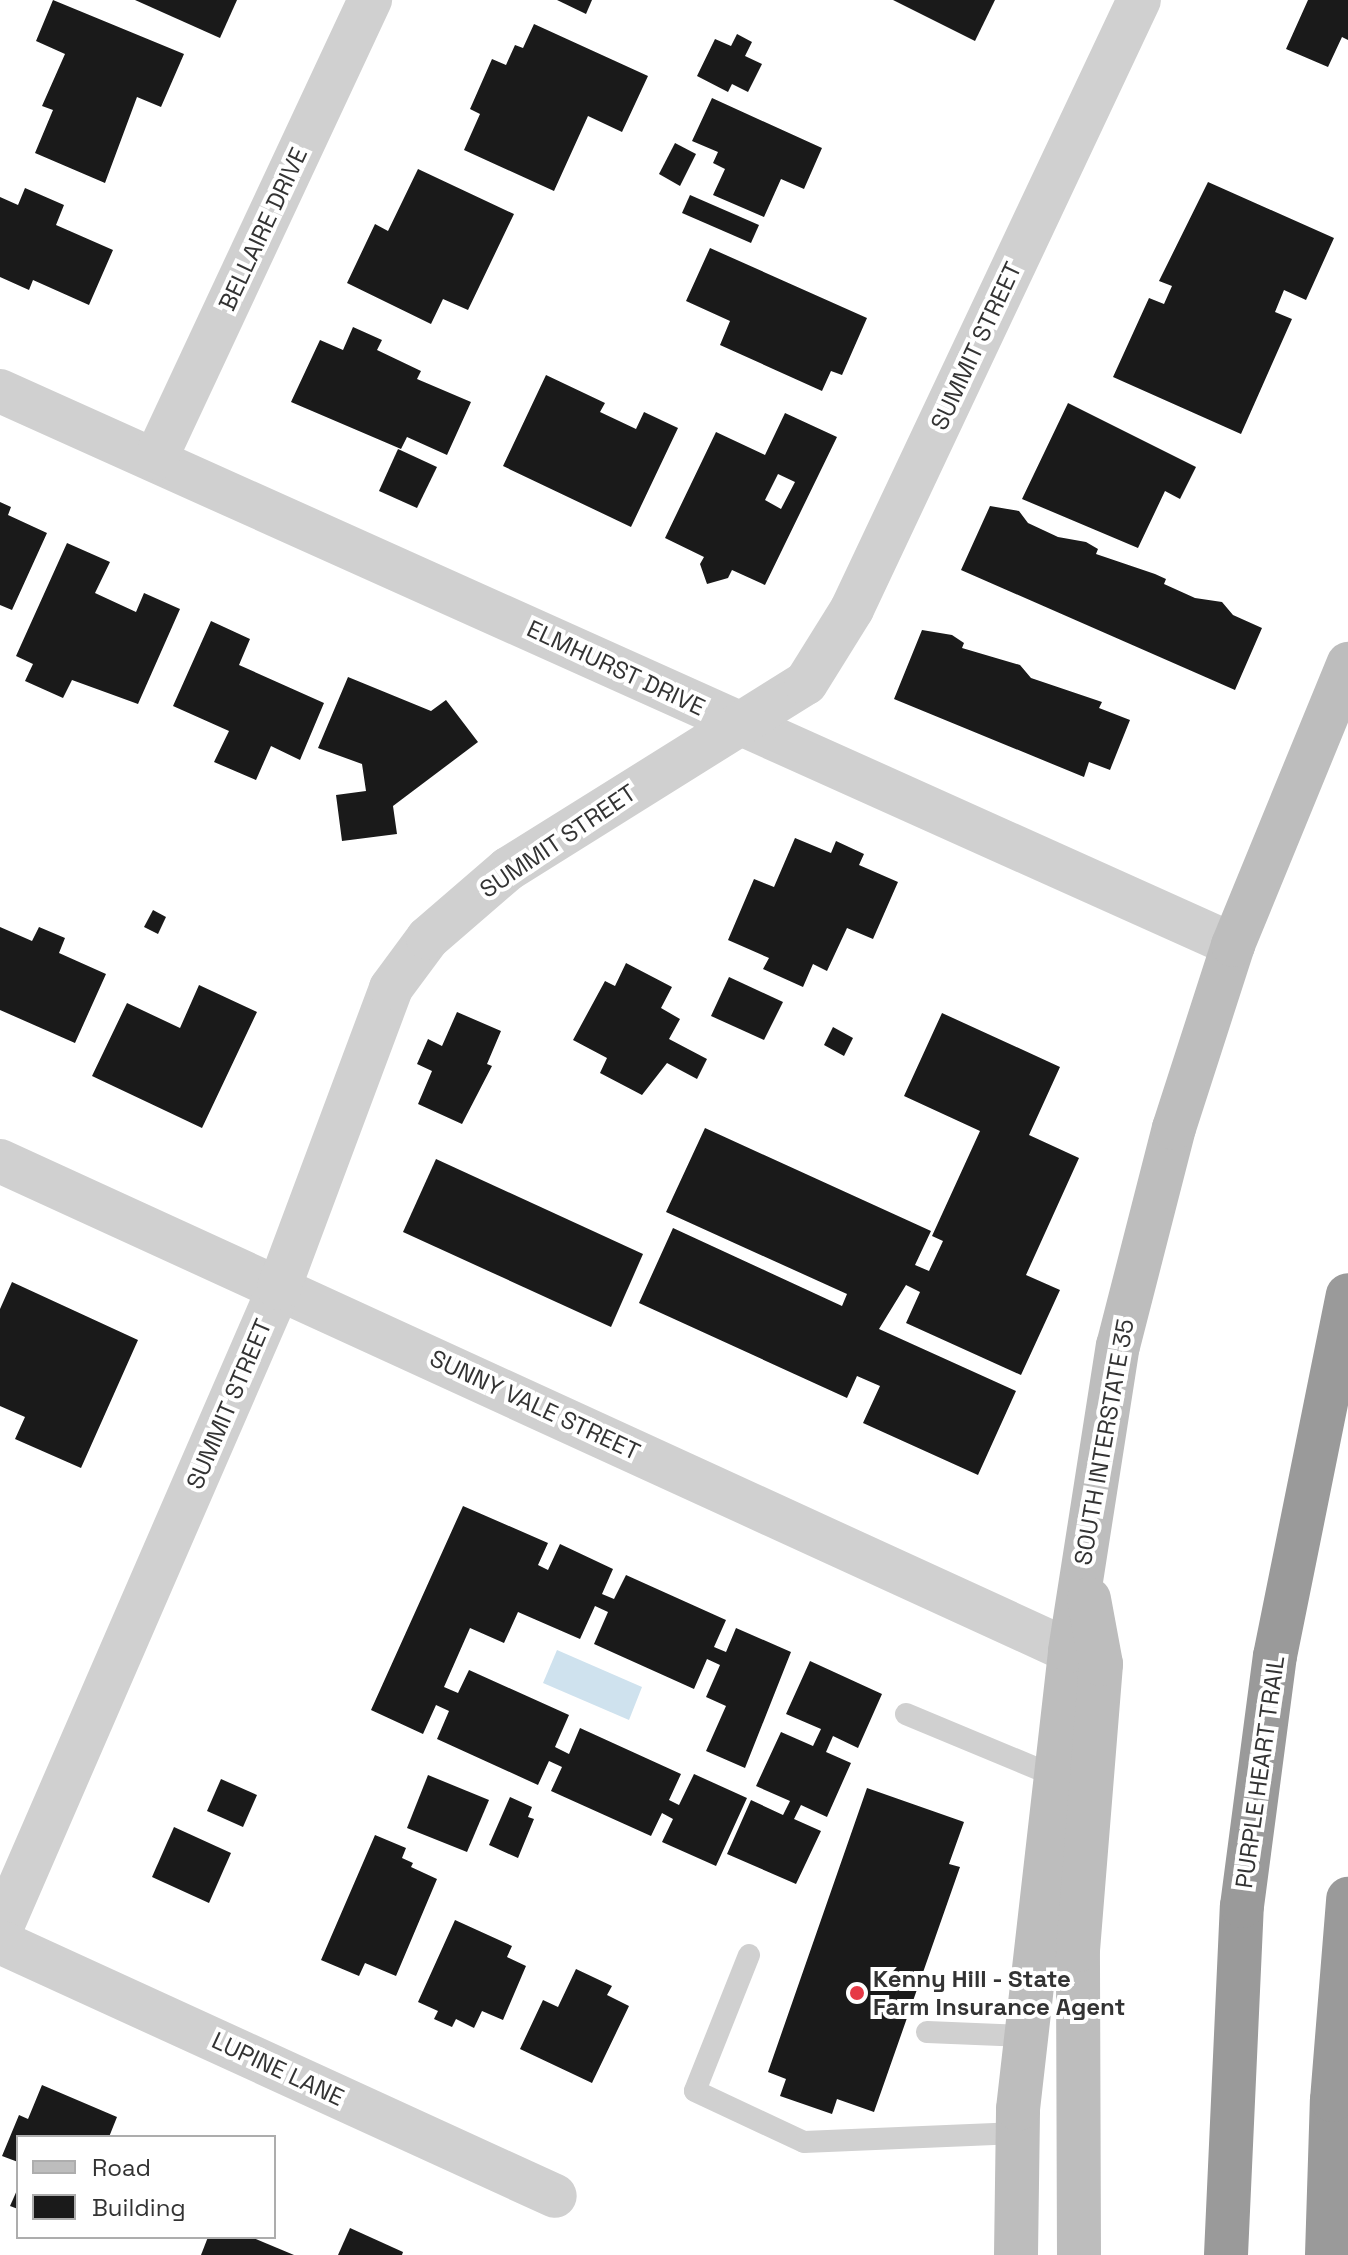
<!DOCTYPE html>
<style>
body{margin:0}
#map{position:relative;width:1348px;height:2255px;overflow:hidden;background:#fff;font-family:"Space Grotesk",sans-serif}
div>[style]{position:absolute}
.water>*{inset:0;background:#cfe2ee}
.building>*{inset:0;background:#1a1a1a}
.service>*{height:22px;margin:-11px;padding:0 11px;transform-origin:11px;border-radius:11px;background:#d0d0d0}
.minor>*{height:44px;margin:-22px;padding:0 22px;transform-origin:22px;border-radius:22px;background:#d0d0d0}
.secondary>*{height:44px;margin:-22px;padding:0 22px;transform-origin:22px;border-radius:22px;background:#bdbdbd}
.motorway>*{height:44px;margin:-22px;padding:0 22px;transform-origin:22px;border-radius:22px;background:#9a9a9a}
.dots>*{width:22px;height:22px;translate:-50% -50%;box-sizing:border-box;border:4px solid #fff;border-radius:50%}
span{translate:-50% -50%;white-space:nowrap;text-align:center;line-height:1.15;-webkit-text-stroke:8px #fff;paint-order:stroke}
.street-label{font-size:24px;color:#333}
.poi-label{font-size:24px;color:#333;font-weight:700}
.left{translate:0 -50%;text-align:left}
.legend{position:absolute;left:16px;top:2135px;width:260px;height:104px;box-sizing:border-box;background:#fff;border:2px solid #adadad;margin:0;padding:10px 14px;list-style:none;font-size:24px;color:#333}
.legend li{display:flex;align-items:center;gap:16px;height:40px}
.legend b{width:40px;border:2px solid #adadad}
</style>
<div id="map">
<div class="water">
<i style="clip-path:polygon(557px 1650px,642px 1687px,629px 1720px,543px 1683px)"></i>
</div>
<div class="building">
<i style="clip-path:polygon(53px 0,184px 54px,161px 107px,137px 97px,105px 183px,35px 153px,53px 110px,42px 106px,65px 54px,36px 41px)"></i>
<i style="clip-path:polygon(135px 0,237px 0,220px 38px)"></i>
<i style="clip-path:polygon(557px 0,592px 0,586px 14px)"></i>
<i style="clip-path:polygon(893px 0,995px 0,975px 41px)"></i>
<i style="clip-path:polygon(1308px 0,1348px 0,1348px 40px,1342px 37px,1328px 67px,1286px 49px)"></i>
<i style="clip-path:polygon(534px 24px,648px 76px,622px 132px,588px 116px,554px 191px,464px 150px,480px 114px,470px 109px,492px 59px,506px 65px,515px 45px,523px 48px)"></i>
<i style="clip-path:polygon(737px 34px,752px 42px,745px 56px,762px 64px,748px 92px,732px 84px,728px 92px,697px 76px,715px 39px,731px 46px)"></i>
<i style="clip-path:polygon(712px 98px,822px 148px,804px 189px,781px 179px,764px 217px,713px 195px,725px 169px,713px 163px,718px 152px,692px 141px)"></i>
<i style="clip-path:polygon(675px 143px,696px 154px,680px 186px,659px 174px)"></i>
<i style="clip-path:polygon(418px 169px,514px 214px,468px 310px,443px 299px,431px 324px,347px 283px,375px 224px,388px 231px)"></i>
<i style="clip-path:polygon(1208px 182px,1334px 238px,1306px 300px,1284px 290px,1275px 312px,1292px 319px,1241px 434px,1113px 377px,1149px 298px,1164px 304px,1172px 286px,1159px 281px)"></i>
<i style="clip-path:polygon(25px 188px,64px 205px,56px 225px,113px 250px,89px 305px,33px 280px,29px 290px,0 277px,0 197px,18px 205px)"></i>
<i style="clip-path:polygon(690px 195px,759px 225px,751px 243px,682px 213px)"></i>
<i style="clip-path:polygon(710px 248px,867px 318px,842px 375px,831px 371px,822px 391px,720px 345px,730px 321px,686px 301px)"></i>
<i style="clip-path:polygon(353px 327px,382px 340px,377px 350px,421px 371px,417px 379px,471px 402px,447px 455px,407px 437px,401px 449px,291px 402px,320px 340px,343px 350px)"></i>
<i style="clip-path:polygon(546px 375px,605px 403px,600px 412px,636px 429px,644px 412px,678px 428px,631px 527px,503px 466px)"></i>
<i style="clip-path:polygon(1068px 403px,1196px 467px,1180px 499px,1165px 491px,1138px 548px,1022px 499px)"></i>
<i style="clip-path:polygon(evenodd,785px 413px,837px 437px,765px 585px,732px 570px,728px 578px,707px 584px,700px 564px,704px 557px,665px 538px,716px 432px,765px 455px,785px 413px,778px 474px,795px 482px,781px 509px,765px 500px,778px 474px)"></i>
<i style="clip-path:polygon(398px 449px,437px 467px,417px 508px,379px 491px)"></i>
<i style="clip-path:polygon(0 502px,11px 507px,8px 515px,47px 533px,12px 610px,0 605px)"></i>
<i style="clip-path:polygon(990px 506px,1019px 511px,1028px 523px,1058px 537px,1086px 542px,1098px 549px,1096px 554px,1155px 574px,1166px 579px,1164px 584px,1195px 598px,1222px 602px,1233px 615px,1262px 628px,1235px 690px,961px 570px)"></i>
<i style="clip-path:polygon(67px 543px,110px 562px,95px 593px,136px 612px,144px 593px,180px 609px,138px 704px,72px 680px,63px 698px,25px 681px,33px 664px,16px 656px)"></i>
<i style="clip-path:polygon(211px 621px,250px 639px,239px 665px,324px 703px,300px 760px,271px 746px,256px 780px,214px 762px,229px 731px,173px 706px)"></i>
<i style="clip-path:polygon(922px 630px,952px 635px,964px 643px,962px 648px,1020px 665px,1031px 678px,1102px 702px,1099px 708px,1130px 720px,1110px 770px,1089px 762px,1084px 777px,894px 699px)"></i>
<i style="clip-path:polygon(348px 677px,431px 711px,446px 700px,478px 742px,393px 806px,397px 834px,342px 841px,336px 795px,366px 791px,362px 764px,318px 748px)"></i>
<i style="clip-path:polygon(795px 838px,831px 853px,836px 841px,864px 854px,859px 865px,898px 882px,873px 939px,847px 928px,827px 971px,813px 964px,803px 987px,763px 969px,769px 958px,728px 940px,754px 879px,774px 887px)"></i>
<i style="clip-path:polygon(153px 910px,166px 917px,158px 934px,144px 927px)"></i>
<i style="clip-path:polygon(0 927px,32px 941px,39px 927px,65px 938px,59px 953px,106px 974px,75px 1043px,0 1010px)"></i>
<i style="clip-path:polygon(626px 963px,672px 987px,661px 1008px,680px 1019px,669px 1039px,707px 1059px,697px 1079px,667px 1063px,642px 1095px,600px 1073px,607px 1058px,573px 1040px,605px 981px,615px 986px)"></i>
<i style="clip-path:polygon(729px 977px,783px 1002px,764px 1040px,711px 1016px)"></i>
<i style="clip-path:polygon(199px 985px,257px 1012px,202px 1128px,92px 1076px,127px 1003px,180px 1028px)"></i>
<i style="clip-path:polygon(457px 1012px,501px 1031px,487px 1064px,492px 1066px,462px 1124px,418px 1104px,432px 1071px,417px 1064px,428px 1039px,442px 1046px)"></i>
<i style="clip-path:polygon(942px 1013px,1060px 1067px,1029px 1135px,1079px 1158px,1026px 1275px,1060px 1290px,1021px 1375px,906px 1323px,920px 1292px,906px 1285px,879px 1329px,1016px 1391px,978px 1475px,863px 1423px,880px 1386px,857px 1376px,847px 1398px,639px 1303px,673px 1228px,842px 1306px,847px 1294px,666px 1212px,705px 1128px,931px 1231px,915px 1265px,929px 1271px,943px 1241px,932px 1236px,980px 1131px,904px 1096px)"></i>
<i style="clip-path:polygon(833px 1027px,853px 1038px,844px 1056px,824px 1045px)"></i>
<i style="clip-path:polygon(436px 1159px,643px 1254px,611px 1327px,403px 1232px)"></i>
<i style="clip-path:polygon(12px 1282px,138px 1340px,81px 1468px,15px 1439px,25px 1417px,0 1406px,0 1309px)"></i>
<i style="clip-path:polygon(463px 1506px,548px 1543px,538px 1565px,548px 1570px,560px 1544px,613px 1569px,602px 1594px,614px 1599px,626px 1575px,726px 1620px,714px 1647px,726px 1652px,736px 1628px,791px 1652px,745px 1768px,706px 1751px,726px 1706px,706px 1697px,720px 1665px,707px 1659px,694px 1689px,594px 1644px,608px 1612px,595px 1606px,580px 1639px,518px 1612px,504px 1643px,470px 1628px,444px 1687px,458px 1693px,469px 1670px,569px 1715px,555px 1747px,569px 1754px,580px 1728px,681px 1774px,669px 1800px,679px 1805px,694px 1774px,747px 1798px,716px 1866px,662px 1842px,673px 1819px,662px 1813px,651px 1836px,551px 1791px,562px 1767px,549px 1761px,538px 1785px,437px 1739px,449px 1711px,436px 1705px,423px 1734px,371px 1710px)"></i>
<i style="clip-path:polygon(810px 1661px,882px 1694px,858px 1748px,833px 1736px,826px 1752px,851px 1763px,827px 1817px,801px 1805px,794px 1819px,821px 1831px,796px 1884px,727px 1854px,751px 1800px,783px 1815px,790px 1801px,756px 1786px,781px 1732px,813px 1746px,821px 1729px,786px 1714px)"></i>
<i style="clip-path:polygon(428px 1775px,489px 1800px,467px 1852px,407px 1828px)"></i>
<i style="clip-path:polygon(221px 1779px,257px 1795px,243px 1827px,207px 1811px)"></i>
<i style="clip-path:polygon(867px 1788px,964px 1822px,949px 1864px,960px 1867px,874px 2112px,837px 2099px,832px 2114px,780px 2096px,786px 2079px,768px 2072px)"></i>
<i style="clip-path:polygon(510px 1797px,532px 1807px,528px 1817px,534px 1819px,518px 1858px,489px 1845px)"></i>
<i style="clip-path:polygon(174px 1827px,231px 1853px,209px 1903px,152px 1877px)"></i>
<i style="clip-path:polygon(375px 1835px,406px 1848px,402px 1858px,413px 1863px,411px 1867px,437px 1879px,396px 1976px,365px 1963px,359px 1976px,321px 1960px)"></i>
<i style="clip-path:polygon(455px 1920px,512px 1946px,507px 1957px,526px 1966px,503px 2020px,482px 2011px,474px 2028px,456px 2019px,452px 2027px,434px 2019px,438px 2011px,418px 2002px)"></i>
<i style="clip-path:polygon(576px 1969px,612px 1986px,607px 1995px,629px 2006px,592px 2083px,520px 2049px,543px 2000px,558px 2007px)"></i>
<i style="clip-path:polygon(42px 2085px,117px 2117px,109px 2137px,18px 2137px,18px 2162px,2px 2156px,19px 2115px,28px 2119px)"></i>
<i style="clip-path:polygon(18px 2188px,18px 2209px,10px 2206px)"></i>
<i style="clip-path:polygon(350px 2228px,403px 2252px,402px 2255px,338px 2255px)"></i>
<i style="clip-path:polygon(208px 2237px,251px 2237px,294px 2255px,201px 2255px)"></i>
</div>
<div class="service">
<i style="left:906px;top:1714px;width:161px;rotate:22.6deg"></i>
<i style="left:749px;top:1955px;width:146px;rotate:111.7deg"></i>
<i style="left:695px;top:2091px;width:120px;rotate:25.1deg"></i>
<i style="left:804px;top:2142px;width:214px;rotate:-2.4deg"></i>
<i style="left:927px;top:2032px;width:99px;rotate:2.3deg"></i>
</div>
<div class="minor">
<i style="left:0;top:391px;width:1352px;rotate:24.19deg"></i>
<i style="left:156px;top:458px;width:506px;rotate:-64.96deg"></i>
<i style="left:0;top:1161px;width:1177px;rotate:24.61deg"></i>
<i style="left:0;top:1931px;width:701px;rotate:-66.54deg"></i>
<i style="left:279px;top:1288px;width:320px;rotate:-69.5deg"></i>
<i style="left:391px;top:988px;width:62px;rotate:-53.5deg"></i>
<i style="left:428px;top:938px;width:106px;rotate:-40.8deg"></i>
<i style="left:508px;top:869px;width:351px;rotate:-32deg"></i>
<i style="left:806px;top:683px;width:87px;rotate:-58.1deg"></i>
<i style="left:852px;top:609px;width:673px;rotate:-64.77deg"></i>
<i style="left:0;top:1942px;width:610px;rotate:24.59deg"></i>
</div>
<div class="secondary">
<i style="left:1016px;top:2255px;width:146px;rotate:-89.2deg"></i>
<i style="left:1018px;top:2109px;width:461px;rotate:-83.5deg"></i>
<i style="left:1070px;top:1651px;width:309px;rotate:-81.1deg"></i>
<i style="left:1118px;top:1346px;width:225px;rotate:-75.6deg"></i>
<i style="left:1174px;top:1128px;width:192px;rotate:-72.1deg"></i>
<i style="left:1233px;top:945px;width:304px;rotate:-67.7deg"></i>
<i style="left:1079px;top:2255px;width:305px;rotate:-90.2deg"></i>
<i style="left:1078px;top:1950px;width:287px;rotate:-85.4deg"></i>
<i style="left:1101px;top:1664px;width:66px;rotate:-100.5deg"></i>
</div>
<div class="motorway">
<i style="left:1226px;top:2255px;width:349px;rotate:-87.4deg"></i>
<i style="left:1242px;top:1906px;width:252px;rotate:-82.5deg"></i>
<i style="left:1275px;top:1656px;width:368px;rotate:-78.6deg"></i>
<i style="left:1327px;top:2255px;width:155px;rotate:-88.2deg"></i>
<i style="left:1332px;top:2100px;width:202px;rotate:-85.4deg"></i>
</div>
<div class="dots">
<i style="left:857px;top:1993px;background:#e63946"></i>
</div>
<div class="street-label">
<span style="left:263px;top:229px;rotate:-65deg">BELLAIRE DRIVE</span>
<span style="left:976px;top:346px;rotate:-65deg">SUMMIT STREET</span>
<span style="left:616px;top:668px;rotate:25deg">ELMHURST DRIVE</span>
<span style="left:558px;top:841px;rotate:-34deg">SUMMIT STREET</span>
<span style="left:229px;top:1404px;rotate:-67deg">SUMMIT STREET</span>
<span style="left:535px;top:1405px;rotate:25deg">SUNNY VALE STREET</span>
<span style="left:1104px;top:1442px;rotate:-80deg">SOUTH INTERSTATE 35</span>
<span style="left:1260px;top:1772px;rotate:-82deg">PURPLE HEART TRAIL</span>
<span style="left:278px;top:2069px;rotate:25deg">LUPINE LANE</span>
</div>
<div class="poi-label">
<span class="left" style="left:873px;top:1993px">Kenny Hill - State<br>Farm Insurance Agent</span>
</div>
<ul class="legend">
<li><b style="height:10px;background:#bdbdbd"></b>Road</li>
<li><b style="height:22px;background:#1a1a1a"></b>Building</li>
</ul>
</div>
